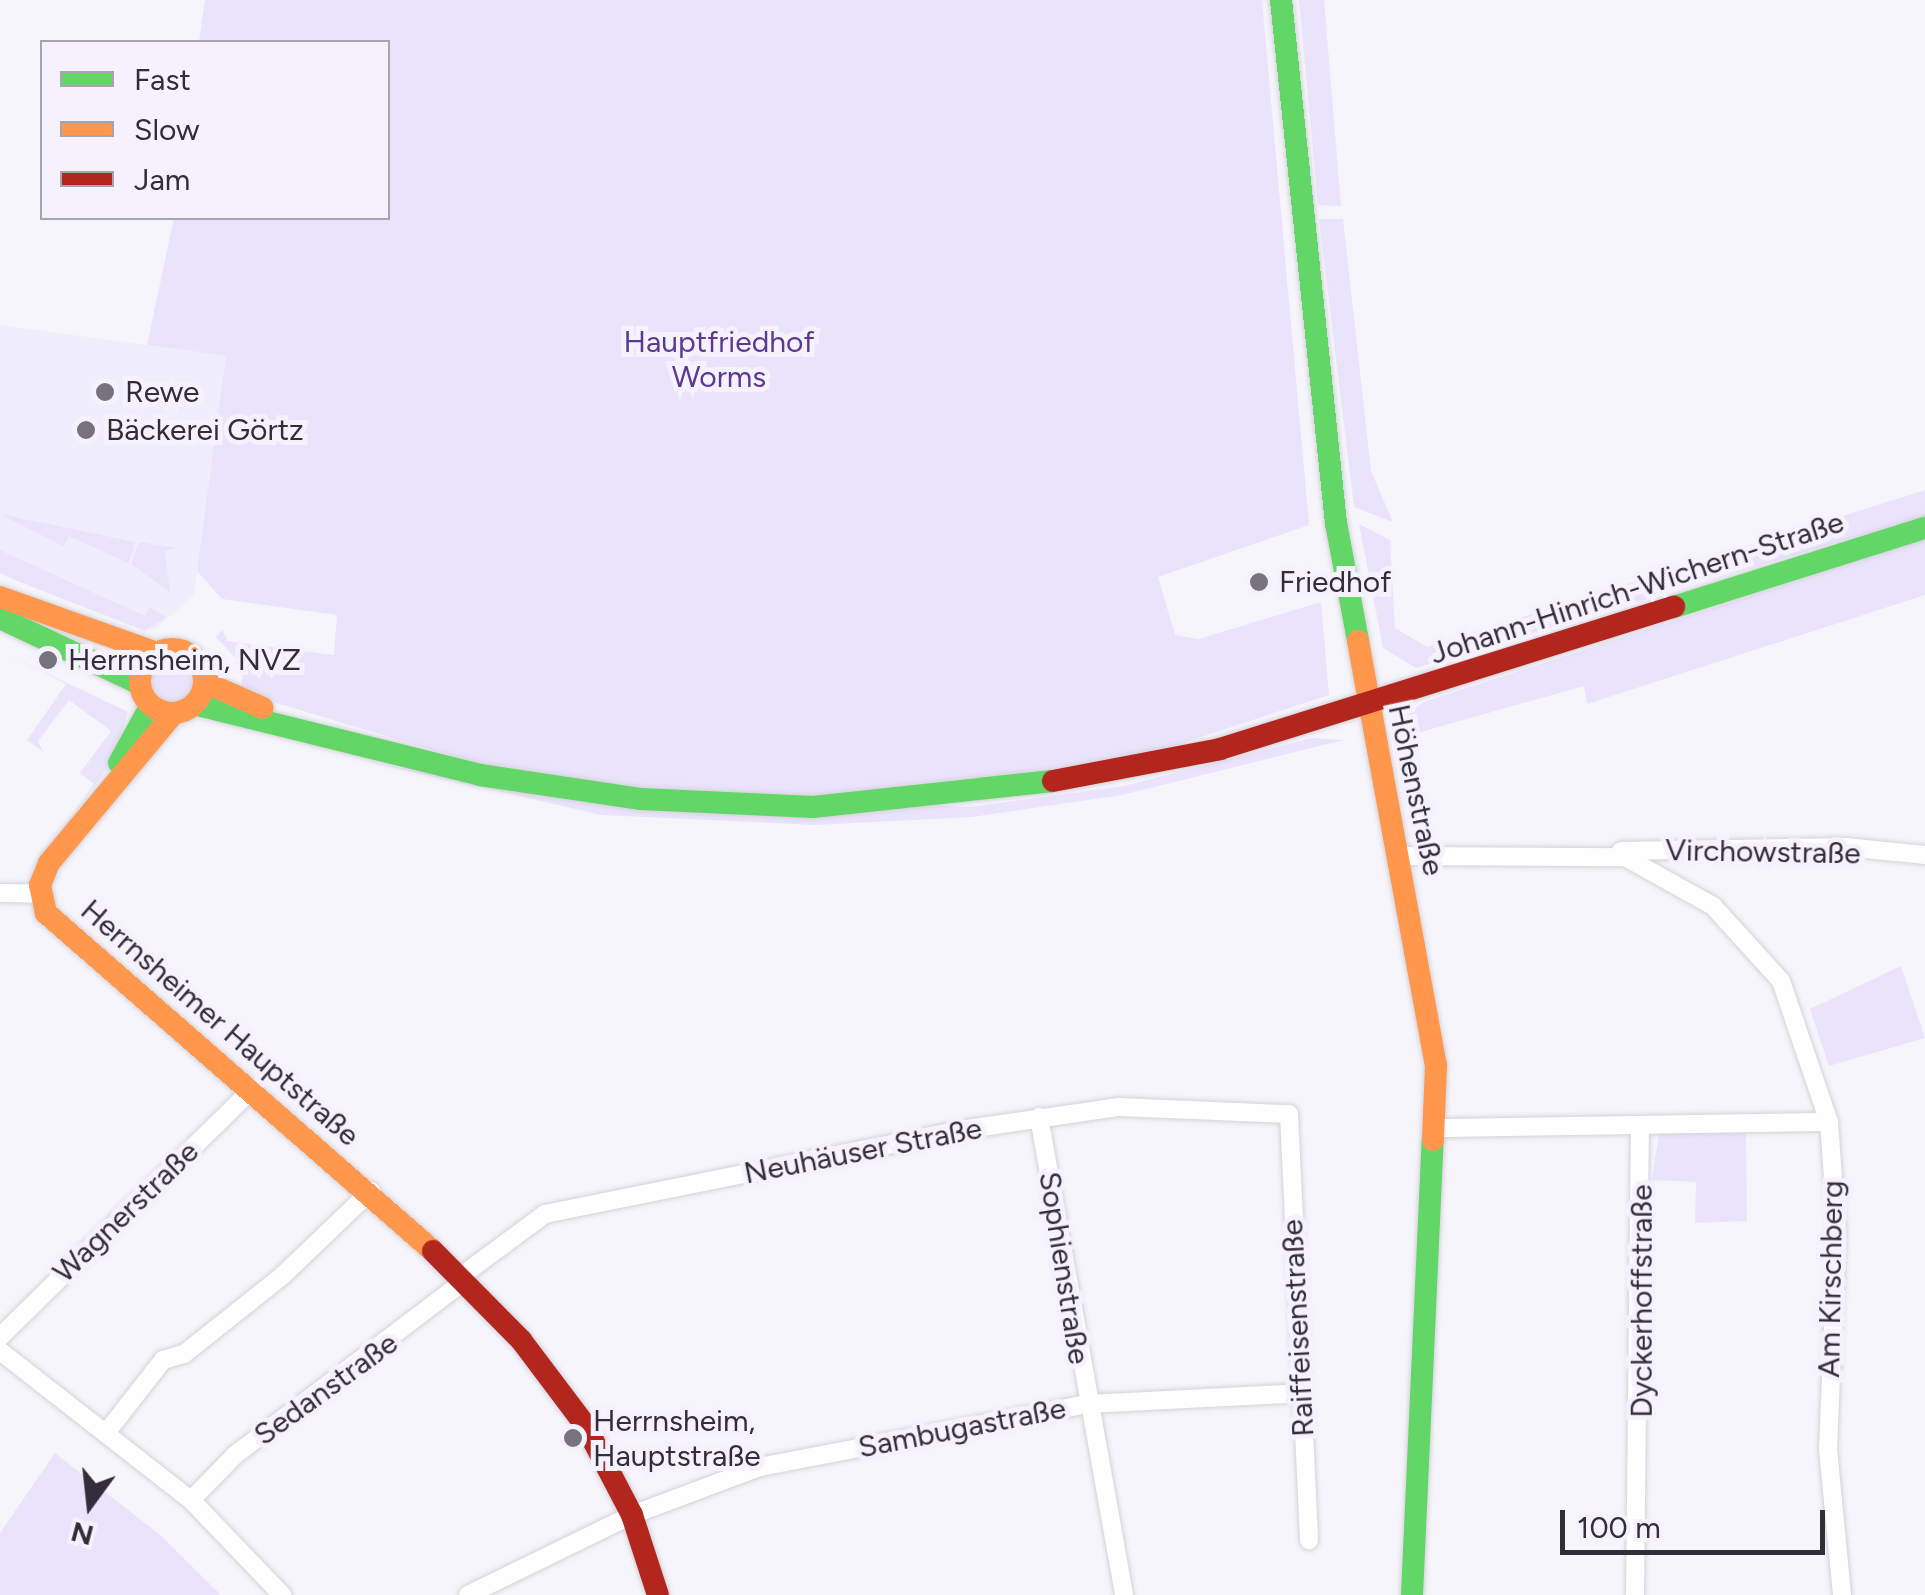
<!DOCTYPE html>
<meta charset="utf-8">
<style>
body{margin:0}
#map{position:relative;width:1925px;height:1595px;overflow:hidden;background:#f6f5fb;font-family:Figtree,sans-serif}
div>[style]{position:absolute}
.built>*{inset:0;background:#f0edfc}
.green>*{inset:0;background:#eae3fc}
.round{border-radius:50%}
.roads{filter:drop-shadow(0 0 2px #d4d2da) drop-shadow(0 0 2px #d4d2da)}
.street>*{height:18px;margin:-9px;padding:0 9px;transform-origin:9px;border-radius:9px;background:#fefefe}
.fast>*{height:22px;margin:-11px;padding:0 11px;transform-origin:11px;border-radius:11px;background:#63d668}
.slow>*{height:22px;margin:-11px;padding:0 11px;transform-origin:11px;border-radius:11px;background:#ff974d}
.slow>.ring{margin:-11px;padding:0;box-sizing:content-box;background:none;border:22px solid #ff974d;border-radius:50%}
.jam>*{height:22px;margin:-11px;padding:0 11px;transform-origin:11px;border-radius:11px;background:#b3261e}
.dots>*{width:28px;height:28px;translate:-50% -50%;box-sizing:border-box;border:5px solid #f5f2fe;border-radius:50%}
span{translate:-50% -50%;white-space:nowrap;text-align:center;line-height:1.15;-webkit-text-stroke:10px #f5f2fe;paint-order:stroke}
.park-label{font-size:30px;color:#5c398f}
.poi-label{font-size:30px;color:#312d39}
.left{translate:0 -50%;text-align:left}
.street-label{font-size:30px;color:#312d39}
.legend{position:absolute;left:40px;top:40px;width:350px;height:180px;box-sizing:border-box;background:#f5f2fe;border:2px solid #a7a3af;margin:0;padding:12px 18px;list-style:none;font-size:30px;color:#312d39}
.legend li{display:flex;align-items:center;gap:20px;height:50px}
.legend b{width:50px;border:2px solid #a7a3af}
.north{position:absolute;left:40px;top:1455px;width:100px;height:100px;-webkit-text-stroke:8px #f5f2fe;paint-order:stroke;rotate:195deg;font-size:28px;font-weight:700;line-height:40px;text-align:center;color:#312d39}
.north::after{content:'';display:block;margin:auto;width:35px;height:45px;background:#312d39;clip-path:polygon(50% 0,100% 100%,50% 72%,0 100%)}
.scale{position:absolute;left:1560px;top:1510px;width:265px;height:45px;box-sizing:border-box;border:5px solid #312d39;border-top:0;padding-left:12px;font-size:30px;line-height:35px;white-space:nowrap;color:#312d39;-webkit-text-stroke:8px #f5f2fe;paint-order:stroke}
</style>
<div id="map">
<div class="built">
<i style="clip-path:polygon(0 325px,226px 356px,194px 595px,153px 631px,0 573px)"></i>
</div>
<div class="green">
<i style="clip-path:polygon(205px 0,1262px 0,1309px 525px,1158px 577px,1175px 635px,1199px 639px,1321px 602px,1329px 695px,1170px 747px,1000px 781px,834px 797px,656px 791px,496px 769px,240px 692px,244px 667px,216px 637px,222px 630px,228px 641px,334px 655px,337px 615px,222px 599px,197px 571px,226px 356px,147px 345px,174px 218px,388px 218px,388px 42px,199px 42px)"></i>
<i style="clip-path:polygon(1299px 0,1324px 0,1341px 206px,1318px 205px)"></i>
<i style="clip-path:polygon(1319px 219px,1343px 219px,1371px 471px,1393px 522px,1354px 507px)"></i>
<i style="clip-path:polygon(1925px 490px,1925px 516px,1416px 668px,1383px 648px,1359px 524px,1390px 540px,1395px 628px,1427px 647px)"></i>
<i style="clip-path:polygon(0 514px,135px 542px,133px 551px,128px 563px,69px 536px,63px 546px)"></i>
<i style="clip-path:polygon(1925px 539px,1925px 595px,1587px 704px,1584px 686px,1392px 740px,1398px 721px,1424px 702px)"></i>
<i style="clip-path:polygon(139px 542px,178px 548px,165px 551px,170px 592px,131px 564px)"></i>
<i style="clip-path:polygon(0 550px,145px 616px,150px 607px,166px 617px,145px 631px,17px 581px,0 573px)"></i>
<i style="clip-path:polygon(0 651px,128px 712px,114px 759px,62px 830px,94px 784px,80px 773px,111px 731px,69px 700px,38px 741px,43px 752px,27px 740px,66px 684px)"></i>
<i class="round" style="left:150px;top:663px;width:42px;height:42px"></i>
<i style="clip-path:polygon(1312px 738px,1344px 740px,1122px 795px,972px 817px,815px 825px,602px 815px,352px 758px,471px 782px,971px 807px,1124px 786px)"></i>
<i style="clip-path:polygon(1901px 966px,1925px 1038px,1829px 1066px,1810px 1009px)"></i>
<i style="clip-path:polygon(1746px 1130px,1747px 1221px,1695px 1223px,1696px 1182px,1652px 1180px,1659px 1132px)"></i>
<i style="clip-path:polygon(55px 1453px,159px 1534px,221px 1595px,0 1595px,0 1533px)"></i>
</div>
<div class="roads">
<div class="street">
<i style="left:1621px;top:851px;width:225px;rotate:-1deg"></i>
<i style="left:1846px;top:847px;width:79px;rotate:5.8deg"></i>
<i style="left:1398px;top:856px;width:227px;rotate:0.3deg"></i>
<i style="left:1625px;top:857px;width:101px;rotate:29.1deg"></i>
<i style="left:1713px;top:906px;width:101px;rotate:47.8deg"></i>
<i style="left:1781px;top:981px;width:149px;rotate:71.2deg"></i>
<i style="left:1829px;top:1122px;width:112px;rotate:85.9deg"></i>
<i style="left:1837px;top:1234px;width:215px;rotate:92.4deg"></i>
<i style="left:1828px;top:1449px;width:147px;rotate:84.5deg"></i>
<i style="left:0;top:893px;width:39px;rotate:1deg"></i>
<i style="left:1039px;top:1117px;width:485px;rotate:79.9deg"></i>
<i style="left:1439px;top:1128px;width:390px;rotate:-0.9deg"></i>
<i style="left:460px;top:1277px;width:106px;rotate:-36.5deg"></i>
<i style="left:545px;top:1214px;width:424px;rotate:-11.4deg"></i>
<i style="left:961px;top:1130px;width:160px;rotate:-8.3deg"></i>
<i style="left:1119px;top:1107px;width:170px;rotate:2.4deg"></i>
<i style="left:1289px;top:1114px;width:427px;rotate:87.3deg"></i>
<i style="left:0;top:1337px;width:354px;rotate:-44.5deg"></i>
<i style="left:0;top:1351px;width:242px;rotate:38deg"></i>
<i style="left:191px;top:1500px;width:132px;rotate:46.2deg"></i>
<i style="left:106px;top:1433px;width:93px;rotate:-52deg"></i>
<i style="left:163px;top:1360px;width:22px;rotate:-16deg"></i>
<i style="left:184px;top:1354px;width:125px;rotate:-38.5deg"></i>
<i style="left:282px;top:1276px;width:123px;rotate:-43.7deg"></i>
<i style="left:191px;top:1500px;width:63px;rotate:-45.6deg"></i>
<i style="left:235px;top:1455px;width:288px;rotate:-37.2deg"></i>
<i style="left:468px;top:1595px;width:182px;rotate:-26deg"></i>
<i style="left:632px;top:1515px;width:137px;rotate:-20.6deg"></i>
<i style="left:760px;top:1467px;width:333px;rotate:-10.9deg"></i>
<i style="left:1087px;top:1404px;width:214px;rotate:-2.9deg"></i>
<i style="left:1635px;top:1595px;width:470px;rotate:-89.4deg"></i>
</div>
<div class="fast">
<i style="left:1281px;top:0;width:526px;rotate:84deg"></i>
<i style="left:1336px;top:523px;width:120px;rotate:79.4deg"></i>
<i style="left:1674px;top:607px;width:263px;rotate:-17.5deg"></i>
<i style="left:0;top:618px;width:155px;rotate:25.2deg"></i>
<i style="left:194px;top:704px;width:295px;rotate:13.9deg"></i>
<i style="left:480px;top:775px;width:163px;rotate:8.5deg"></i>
<i style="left:641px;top:799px;width:172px;rotate:2.7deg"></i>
<i style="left:813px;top:807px;width:241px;rotate:-6.2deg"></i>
<i style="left:119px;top:763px;width:66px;rotate:-61.1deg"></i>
<i style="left:1412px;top:1595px;width:455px;rotate:-87.4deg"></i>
</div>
<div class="slow">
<i style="left:0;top:597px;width:167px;rotate:19.6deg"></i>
<i style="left:1358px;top:641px;width:431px;rotate:79.6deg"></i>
<i style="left:1436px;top:1065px;width:75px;rotate:92.3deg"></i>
<i class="ring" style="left:140px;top:649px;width:42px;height:42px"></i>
<i style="left:204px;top:682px;width:64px;rotate:23.8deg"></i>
<i style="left:174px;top:713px;width:195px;rotate:129.8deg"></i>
<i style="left:49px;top:863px;width:24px;rotate:112deg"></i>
<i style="left:40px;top:885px;width:29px;rotate:78deg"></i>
<i style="left:46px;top:913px;width:514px;rotate:41.13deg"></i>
</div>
<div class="jam">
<i style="left:1053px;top:781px;width:170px;rotate:-10.8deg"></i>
<i style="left:1220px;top:749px;width:476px;rotate:-17.4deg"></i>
<i style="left:433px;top:1251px;width:125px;rotate:45.3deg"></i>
<i style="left:521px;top:1340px;width:106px;rotate:53deg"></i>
<i style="left:585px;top:1425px;width:102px;rotate:62.4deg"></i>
<i style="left:632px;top:1515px;width:84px;rotate:72deg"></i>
</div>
</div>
<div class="dots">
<i style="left:105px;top:392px;background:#76737d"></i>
<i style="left:86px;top:430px;background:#76737d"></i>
<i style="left:1259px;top:582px;background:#76737d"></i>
<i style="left:48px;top:660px;background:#76737d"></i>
<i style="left:573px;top:1438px;background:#76737d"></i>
</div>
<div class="park-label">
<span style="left:719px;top:359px">Hauptfriedhof<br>Worms</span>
</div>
<div class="poi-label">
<span class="left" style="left:125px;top:392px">Rewe</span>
<span class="left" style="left:106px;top:430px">Bäckerei Görtz</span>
<span class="left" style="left:1279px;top:582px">Friedhof</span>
<span class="left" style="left:68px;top:660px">Herrnsheim, NVZ</span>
<span class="left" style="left:593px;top:1438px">Herrnsheim,<br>Hauptstraße</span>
</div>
<div class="street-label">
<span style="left:1637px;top:588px;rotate:-18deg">Johann-Hinrich-Wichern-Straße</span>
<span style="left:1416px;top:790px;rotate:78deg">Höhenstraße</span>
<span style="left:1763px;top:852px;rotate:1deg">Virchowstraße</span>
<span style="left:220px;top:1023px;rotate:41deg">Herrnsheimer Hauptstraße</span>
<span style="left:863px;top:1151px;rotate:-11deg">Neuhäuser Straße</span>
<span style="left:126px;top:1212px;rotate:-44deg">Wagnerstraße</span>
<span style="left:1064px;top:1268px;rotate:81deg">Sophienstraße</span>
<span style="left:1831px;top:1279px;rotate:-89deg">Am Kirschberg</span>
<span style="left:1642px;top:1301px;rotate:-90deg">Dyckerhoffstraße</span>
<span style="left:1298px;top:1328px;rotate:-93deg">Raiffeisenstraße</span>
<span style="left:326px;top:1389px;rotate:-36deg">Sedanstraße</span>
<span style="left:962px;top:1428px;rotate:-11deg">Sambugastraße</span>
</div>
<ul class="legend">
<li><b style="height:12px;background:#63d668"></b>Fast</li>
<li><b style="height:12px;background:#ff974d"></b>Slow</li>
<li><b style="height:12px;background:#b3261e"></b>Jam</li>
</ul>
<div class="north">N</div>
<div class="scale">100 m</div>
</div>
